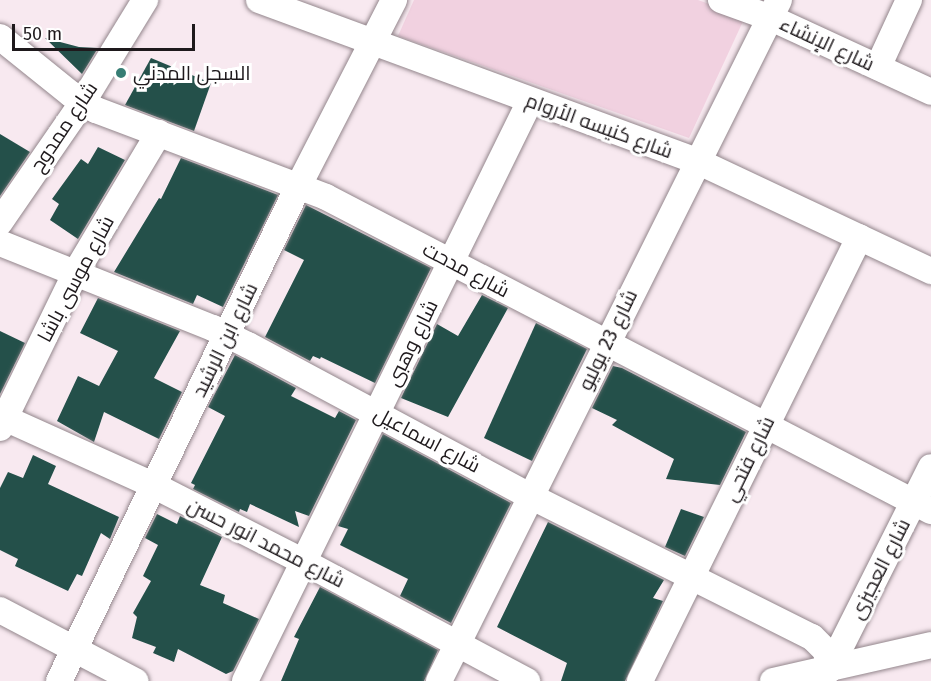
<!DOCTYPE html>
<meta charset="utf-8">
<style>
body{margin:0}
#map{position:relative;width:931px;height:681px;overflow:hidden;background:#f8e9f0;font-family:"Fira Sans",Cairo,sans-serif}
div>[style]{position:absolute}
.green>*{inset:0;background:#f1d1e0}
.building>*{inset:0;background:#24504a}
.roads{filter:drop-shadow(0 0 2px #93868c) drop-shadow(0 0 2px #93868c)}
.street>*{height:26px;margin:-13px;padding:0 13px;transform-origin:13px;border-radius:13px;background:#fff}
.dots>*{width:16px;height:16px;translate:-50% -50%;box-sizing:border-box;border:3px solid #fff;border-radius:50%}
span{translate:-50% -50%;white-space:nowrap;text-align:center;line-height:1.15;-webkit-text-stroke:6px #fff;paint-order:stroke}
.street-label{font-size:20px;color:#1e191c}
.poi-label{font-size:20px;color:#1e191c}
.left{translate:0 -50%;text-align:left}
.scale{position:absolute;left:12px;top:24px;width:183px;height:27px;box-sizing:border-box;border:3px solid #1e191c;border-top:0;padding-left:8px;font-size:18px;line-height:21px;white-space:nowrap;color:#1e191c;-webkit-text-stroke:4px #fff;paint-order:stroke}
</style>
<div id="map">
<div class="green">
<i style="clip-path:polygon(414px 0,698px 0,745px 17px,689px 138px,398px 36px)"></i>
</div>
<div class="building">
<i style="clip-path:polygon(45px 38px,79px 47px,98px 48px,82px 74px)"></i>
<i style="clip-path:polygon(151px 58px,211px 83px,194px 131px,125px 105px)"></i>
<i style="clip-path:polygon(0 134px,30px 152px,0 196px)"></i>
<i style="clip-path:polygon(98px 147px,125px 160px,78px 239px,50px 220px,59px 204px,52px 199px,81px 159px,88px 164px)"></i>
<i style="clip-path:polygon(181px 158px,278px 195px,223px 307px,197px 295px,193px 304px,114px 272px,159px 198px,161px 199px)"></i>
<i style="clip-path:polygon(306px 205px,431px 268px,375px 383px,321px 357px,320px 359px,313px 356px,310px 361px,265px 337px,304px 260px,284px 250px)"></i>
<i style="clip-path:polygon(482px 295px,508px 308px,448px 417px,401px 398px,437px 324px,458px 336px)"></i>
<i style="clip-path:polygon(98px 298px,180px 331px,154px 378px,182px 392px,159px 439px,104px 412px,94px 442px,57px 421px,78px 376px,99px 386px,118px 351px,80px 333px)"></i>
<i style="clip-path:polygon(536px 323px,587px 349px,532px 461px,484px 438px)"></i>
<i style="clip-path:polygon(0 331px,25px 343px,0 394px)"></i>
<i style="clip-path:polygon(235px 355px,296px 388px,291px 396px,335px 418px,339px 411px,356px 420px,309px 516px,295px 511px,299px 527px,250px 504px,247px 512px,240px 509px,239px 512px,193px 489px,195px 485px,191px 483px,225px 416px,208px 407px)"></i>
<i style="clip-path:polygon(613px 366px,622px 368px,746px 432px,720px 485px,666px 479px,674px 459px,612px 425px,617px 420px,592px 408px)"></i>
<i style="clip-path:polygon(383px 434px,511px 503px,451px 623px,400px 596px,408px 579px,340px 545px,348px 529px,338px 526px)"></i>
<i style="clip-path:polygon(33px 455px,56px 466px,48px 484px,119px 517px,110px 539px,101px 533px,82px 576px,77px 574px,68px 591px,15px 566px,18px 559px,0 550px,0 488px,8px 472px,23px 478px)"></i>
<i style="clip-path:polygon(681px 509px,704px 517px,685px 556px,665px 547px)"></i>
<i style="clip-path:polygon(157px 514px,177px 524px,180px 516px,222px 537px,200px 585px,225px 595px,223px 603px,259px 619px,233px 671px,226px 674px,178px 649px,174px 662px,153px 653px,156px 647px,132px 638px,137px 617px,133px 613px,151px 581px,143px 576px,158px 545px,145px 538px)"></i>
<i style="clip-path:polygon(548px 522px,664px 580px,653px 598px,663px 601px,625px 681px,561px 681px,567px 663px,497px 627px)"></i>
<i style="clip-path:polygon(320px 587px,438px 650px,424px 681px,281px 681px,299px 639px,294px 637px)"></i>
</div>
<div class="roads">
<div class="street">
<i style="left:259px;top:0;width:467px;rotate:20.2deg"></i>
<i style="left:697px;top:161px;width:259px;rotate:25.2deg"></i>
<i style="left:721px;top:0;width:53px;rotate:19.8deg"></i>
<i style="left:771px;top:18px;width:176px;rotate:24.8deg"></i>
<i style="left:0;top:37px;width:91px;rotate:38.8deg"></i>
<i style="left:71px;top:94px;width:30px;rotate:33deg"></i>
<i style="left:96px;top:110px;width:246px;rotate:20.7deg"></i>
<i style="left:326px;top:197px;width:682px;rotate:27.43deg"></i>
<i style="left:878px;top:67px;width:74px;rotate:-65.2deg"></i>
<i style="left:0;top:222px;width:145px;rotate:-55.4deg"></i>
<i style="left:82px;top:103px;width:121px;rotate:-58.5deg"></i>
<i style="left:0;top:243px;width:229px;rotate:21.8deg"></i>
<i style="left:213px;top:328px;width:39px;rotate:26deg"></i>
<i style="left:248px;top:345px;width:320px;rotate:28.2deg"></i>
<i style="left:530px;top:496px;width:315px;rotate:26.6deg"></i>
<i style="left:812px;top:637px;width:20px;rotate:45deg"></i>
<i style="left:826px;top:651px;width:19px;rotate:81deg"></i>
<i style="left:0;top:416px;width:170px;rotate:24.3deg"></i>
<i style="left:155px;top:486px;width:167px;rotate:27deg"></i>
<i style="left:304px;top:562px;width:253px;rotate:28.1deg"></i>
<i style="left:0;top:428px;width:174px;rotate:-64deg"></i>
<i style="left:76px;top:272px;width:162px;rotate:-59.2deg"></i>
<i style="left:0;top:610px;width:153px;rotate:27.7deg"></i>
<i style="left:829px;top:670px;width:227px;rotate:-63.3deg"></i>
<i style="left:59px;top:681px;width:551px;rotate:-64.18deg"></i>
<i style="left:299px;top:185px;width:208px;rotate:-62.8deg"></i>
<i style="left:245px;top:681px;width:646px;rotate:-63.83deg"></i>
<i style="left:439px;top:681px;width:761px;rotate:-63.47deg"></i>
<i style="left:640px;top:681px;width:495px;rotate:-63.7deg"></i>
<i style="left:773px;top:681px;width:162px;rotate:-12.8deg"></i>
</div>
</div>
<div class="dots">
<i style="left:121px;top:73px;background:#377d74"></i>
</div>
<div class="street-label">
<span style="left:827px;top:44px;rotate:25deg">شارع الإنشاء</span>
<span style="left:599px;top:126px;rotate:20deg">شارع كنيسه الأروام</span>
<span style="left:64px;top:127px;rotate:-56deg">شارع ممدوح</span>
<span style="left:466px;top:270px;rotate:28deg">شارع مدحت</span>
<span style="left:76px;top:279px;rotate:-62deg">شارع موسى باشا</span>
<span style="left:225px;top:340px;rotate:-64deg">شارع ابن الرشيد</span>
<span style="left:608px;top:340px;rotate:-64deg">شارع 23 يوليو</span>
<span style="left:412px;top:343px;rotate:-64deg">شارع وهبى</span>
<span style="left:427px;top:440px;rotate:28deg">شارع اسماعيل</span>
<span style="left:749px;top:459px;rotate:-64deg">شارع فتحي</span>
<span style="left:266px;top:543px;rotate:27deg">شارع محمد انور حسن</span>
<span style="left:880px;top:569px;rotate:-63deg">شارع العجيزى</span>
</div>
<div class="poi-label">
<span class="left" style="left:133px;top:73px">السجل المدني</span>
</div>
<div class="scale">50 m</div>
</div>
